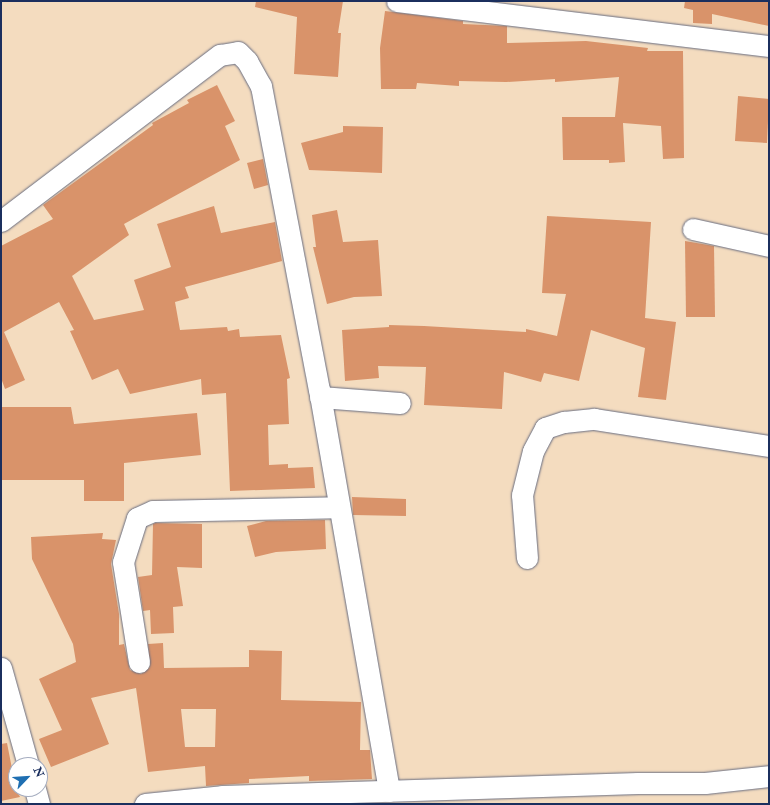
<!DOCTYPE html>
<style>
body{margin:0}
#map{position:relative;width:770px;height:805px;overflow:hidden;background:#f4dcbf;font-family:"IM FELL Double Pica",serif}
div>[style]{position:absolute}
.building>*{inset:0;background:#d9936a}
.roads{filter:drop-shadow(0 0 1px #676c80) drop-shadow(0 0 1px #676c80)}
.minor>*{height:21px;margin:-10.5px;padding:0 10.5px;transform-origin:10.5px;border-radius:10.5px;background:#fff}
span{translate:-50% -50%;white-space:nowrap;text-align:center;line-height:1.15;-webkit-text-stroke:4px #fff;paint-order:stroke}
.frame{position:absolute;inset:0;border:2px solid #1b2f5e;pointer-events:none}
.north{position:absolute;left:8px;top:757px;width:40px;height:40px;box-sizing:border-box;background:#fff;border:1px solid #a4acbf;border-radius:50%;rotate:65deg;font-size:11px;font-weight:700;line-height:16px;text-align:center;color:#1b2f5e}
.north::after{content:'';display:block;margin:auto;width:14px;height:18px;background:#1f6fb2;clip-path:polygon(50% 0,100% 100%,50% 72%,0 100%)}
</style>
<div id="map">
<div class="building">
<i style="clip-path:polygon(256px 1px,343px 1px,338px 33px,341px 33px,338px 77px,294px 74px,297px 17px,255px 7px)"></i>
<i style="clip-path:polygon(685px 1px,769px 1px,769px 26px,712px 14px,712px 24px,693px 23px,693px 10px,684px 8px)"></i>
<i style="clip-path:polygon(385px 11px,463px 21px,463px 24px,507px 26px,507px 43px,586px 41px,648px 48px,647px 51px,683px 51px,684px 158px,663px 159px,661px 126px,623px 123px,625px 162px,609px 163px,609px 160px,563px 160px,562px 117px,615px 117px,619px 77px,555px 82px,555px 79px,506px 82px,459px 81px,459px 86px,417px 83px,416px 89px,381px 89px,380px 48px)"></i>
<i style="clip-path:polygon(217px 85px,235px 121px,225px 126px,240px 160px,124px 224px,129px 235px,72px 276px,94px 320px,144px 310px,134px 280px,171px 267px,157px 224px,214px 206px,221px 233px,275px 222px,282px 261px,185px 287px,189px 298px,175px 302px,180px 330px,227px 327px,228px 331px,239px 329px,240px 337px,281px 335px,290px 378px,287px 379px,289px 424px,268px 425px,269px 465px,288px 464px,288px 468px,313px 467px,315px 488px,230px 491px,226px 393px,202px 395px,201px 379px,130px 394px,118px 369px,92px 380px,70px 331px,74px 330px,59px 302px,4px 332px,25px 380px,5px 389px,1px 378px,1px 246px,53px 219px,43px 205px,153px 125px,152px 123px,189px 103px,187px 100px)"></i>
<i style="clip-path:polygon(738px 96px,769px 99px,767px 143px,735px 141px)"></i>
<i style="clip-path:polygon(343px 126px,383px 127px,382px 173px,309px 170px,301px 143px,343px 132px)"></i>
<i style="clip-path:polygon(263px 159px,268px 185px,254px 189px,247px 163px)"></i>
<i style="clip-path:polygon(337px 210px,343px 242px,378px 240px,382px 296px,354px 297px,327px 304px,313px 247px,316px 247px,312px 215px)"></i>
<i style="clip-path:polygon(547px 216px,651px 222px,645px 318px,676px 322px,666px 400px,638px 397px,645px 348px,591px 330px,579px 381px,544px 373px,541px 382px,504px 372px,502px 409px,424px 405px,426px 367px,378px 366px,379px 378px,345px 381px,342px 330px,389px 327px,389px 325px,424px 326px,526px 332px,526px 329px,557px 336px,566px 294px,542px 293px)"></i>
<i style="clip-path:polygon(685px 241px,714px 246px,715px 317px,686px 317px)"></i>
<i style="clip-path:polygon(1px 407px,71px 407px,74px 424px,197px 413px,201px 455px,124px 463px,124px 501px,84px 501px,84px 480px,1px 480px)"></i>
<i style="clip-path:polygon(352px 497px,406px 499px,406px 516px,353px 515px)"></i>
<i style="clip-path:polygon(325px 520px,326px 549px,276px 552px,255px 557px,247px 526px,266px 521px)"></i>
<i style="clip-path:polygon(155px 523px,202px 524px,202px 568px,177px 567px,183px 606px,173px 607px,174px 633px,151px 634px,150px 610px,143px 611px,138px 577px,152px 575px,153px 524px)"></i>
<i style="clip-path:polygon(evenodd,103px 533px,102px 539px,116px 540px,111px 564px,119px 614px,119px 645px,124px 644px,130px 670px,141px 674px,150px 667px,148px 644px,163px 643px,164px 668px,249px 667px,249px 650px,282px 651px,281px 700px,361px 702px,360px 750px,370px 750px,372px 779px,309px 781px,309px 776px,249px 779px,249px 783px,206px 786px,205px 766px,148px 772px,136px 688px,91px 698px,109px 744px,51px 767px,39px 739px,62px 730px,39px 679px,76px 662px,73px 644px,32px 559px,31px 537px,103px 533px,181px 709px,216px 709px,215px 747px,185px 747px,181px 709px)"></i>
<i style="clip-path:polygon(7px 743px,16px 789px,20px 797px,1px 801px,1px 744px)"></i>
</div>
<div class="roads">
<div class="minor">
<i style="left:397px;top:1px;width:375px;rotate:6.9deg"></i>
<i style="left:1px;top:221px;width:275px;rotate:-37.2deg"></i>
<i style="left:220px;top:55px;width:18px;rotate:-9deg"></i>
<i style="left:238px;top:52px;width:13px;rotate:45deg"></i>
<i style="left:247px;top:61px;width:29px;rotate:61deg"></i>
<i style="left:261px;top:86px;width:309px;rotate:79.2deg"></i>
<i style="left:319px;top:389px;width:408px;rotate:80.1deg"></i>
<i style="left:693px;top:229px;width:78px;rotate:12.6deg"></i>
<i style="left:320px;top:397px;width:80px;rotate:4.3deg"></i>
<i style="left:527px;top:558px;width:63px;rotate:-94.5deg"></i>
<i style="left:522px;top:495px;width:45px;rotate:-76deg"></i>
<i style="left:533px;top:451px;width:26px;rotate:-62deg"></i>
<i style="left:545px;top:428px;width:20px;rotate:-18deg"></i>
<i style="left:564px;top:422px;width:30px;rotate:-6deg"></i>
<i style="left:594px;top:419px;width:177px;rotate:8.8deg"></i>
<i style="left:139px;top:662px;width:101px;rotate:-99.1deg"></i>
<i style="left:123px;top:562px;width:46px;rotate:-72.3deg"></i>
<i style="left:137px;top:518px;width:17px;rotate:-24deg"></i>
<i style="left:153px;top:511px;width:186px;rotate:-1.2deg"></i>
<i style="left:1px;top:668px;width:101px;rotate:74.4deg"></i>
<i style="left:35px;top:789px;width:16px;rotate:75deg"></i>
<i style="left:145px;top:804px;width:77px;rotate:-5.9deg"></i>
<i style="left:222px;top:796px;width:416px;rotate:-1.8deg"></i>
<i style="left:638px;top:783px;width:67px"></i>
<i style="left:705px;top:783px;width:64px;rotate:-6.2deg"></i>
</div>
</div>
<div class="frame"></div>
<div class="north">N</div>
</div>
